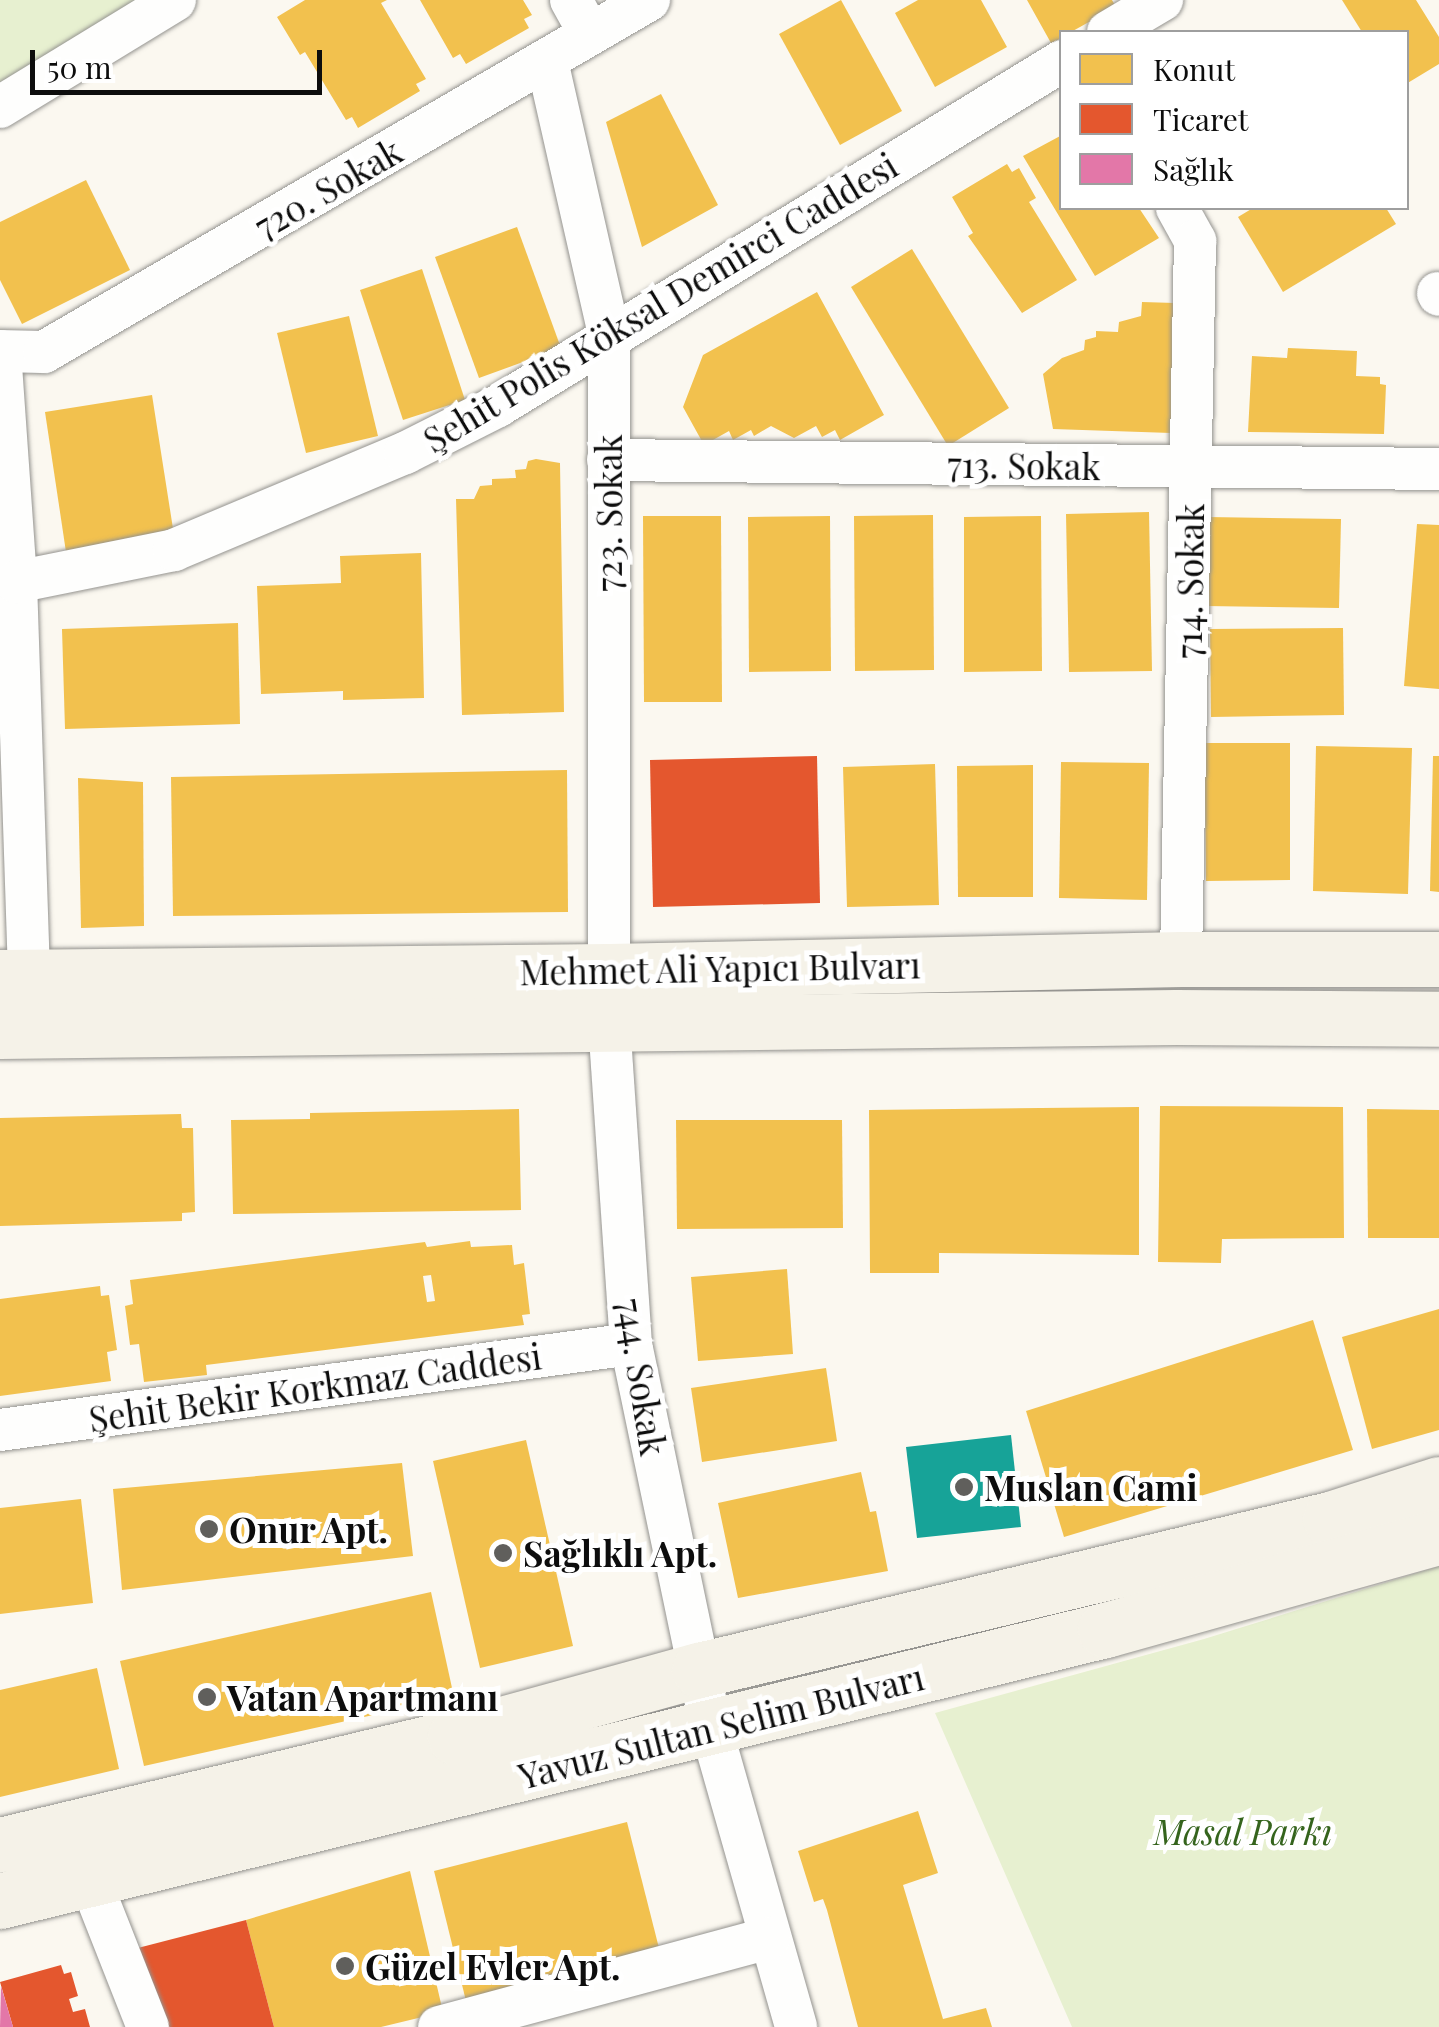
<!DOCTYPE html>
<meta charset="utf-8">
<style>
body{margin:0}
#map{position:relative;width:1439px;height:2027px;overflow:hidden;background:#fbf8f0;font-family:"Playfair Display",serif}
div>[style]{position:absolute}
.green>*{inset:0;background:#e7f0d0}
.homes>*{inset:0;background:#f2c14e}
.shops>*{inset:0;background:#e4572e}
.health>*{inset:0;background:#e377a8}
.public>*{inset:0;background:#17a398}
.roads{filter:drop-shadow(0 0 2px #94938f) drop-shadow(0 0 2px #94938f)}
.street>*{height:42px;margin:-21px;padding:0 21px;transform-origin:21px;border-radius:21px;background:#fefefd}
.secondary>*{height:55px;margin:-27.5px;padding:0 27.5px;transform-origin:27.5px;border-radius:27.5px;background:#f5f2e8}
.dots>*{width:28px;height:28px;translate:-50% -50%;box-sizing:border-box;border:5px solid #fff;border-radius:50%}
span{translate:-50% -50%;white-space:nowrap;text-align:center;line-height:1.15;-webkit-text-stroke:10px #fff;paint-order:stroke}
.street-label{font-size:35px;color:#0d0d0d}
.poi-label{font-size:35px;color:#0d0d0d;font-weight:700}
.left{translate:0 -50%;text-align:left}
.park-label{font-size:35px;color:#35641d;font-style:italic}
.legend{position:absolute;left:1059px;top:30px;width:350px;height:180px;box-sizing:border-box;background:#fff;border:2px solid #9e9e9e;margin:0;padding:12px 18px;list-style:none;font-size:30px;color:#0d0d0d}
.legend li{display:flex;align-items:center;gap:20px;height:50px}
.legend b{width:50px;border:2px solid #9e9e9e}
.scale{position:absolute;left:30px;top:50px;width:292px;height:45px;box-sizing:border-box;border:5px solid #0d0d0d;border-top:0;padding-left:12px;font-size:30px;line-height:35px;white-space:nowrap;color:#0d0d0d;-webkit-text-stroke:8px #fff;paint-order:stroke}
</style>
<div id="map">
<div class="green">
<i style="clip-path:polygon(0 0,143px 0,0 92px)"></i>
<i style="clip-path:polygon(1439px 1566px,1439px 2027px,1072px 2027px,935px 1713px,1204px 1639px)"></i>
</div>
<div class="homes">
<i style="clip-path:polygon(305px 0,387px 0,381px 3px,426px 79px,416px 84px,420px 91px,358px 128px,352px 117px,346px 120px,305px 52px,300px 55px,277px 17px)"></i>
<i style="clip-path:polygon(420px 0,523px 0,532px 15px,524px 19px,529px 28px,466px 64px,460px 54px,453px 58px)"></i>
<i style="clip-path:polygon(841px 0,902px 111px,840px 145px,779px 34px)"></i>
<i style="clip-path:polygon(918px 0,981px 0,1007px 47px,935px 87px,895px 13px)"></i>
<i style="clip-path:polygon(1027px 0,1112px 0,1116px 7px,1071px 32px,1062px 32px,1062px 38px,1051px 43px)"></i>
<i style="clip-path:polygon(1342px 0,1416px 0,1439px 37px,1439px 64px,1406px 84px,1406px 32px,1362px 32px)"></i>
<i style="clip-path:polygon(661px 94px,718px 205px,642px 247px,606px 122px)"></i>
<i style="clip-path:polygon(1062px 135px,1062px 208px,1139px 208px,1159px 238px,1095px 276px,1023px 156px)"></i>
<i style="clip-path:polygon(1007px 164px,1012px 172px,1019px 168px,1036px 198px,1029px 202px,1077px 280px,1022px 313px,968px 236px,973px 233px,952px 197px)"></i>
<i style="clip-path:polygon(86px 180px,130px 270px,22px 324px,0 280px,0 222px)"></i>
<i style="clip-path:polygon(1253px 208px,1386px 208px,1396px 224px,1283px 292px,1238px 217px)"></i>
<i style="clip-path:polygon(517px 227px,561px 348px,479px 378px,435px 257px)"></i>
<i style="clip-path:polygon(912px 249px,1009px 408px,948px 446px,851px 287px)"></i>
<i style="clip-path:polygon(422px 269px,465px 400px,403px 420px,360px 290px)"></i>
<i style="clip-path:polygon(817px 292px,884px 415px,840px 440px,835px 430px,822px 437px,816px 426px,794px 438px,771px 426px,754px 436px,751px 430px,733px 440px,729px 431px,704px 445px,683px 407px,703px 355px)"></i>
<i style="clip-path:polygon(1142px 302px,1175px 303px,1171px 433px,1053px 429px,1043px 374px,1062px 358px,1084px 350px,1085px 340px,1096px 337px,1096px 331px,1118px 332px,1119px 322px,1141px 316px)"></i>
<i style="clip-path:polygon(349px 316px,378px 436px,306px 453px,277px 333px)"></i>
<i style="clip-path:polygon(1288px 348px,1357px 351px,1356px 376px,1380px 377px,1380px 384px,1386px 385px,1384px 434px,1248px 432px,1252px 356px,1287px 358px)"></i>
<i style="clip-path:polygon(152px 395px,174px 535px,66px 552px,45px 412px)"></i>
<i style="clip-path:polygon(536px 459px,560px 463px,564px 712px,462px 715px,456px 499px,474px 499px,480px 486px,492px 485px,492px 479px,516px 478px,515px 470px,526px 469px,528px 461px)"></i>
<i style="clip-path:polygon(1149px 512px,1152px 671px,1069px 672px,1066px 514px)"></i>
<i style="clip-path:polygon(933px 515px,934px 670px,855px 671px,854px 516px)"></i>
<i style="clip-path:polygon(643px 516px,721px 516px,722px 702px,644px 702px)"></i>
<i style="clip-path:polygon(830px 516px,831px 671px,749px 672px,748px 517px)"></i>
<i style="clip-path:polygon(1041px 516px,1042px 671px,964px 672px,964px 517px)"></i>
<i style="clip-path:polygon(1207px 517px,1341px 519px,1339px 608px,1206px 606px)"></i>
<i style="clip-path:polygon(1417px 524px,1439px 525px,1439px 689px,1404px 686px)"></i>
<i style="clip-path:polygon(421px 553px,424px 698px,343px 700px,343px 691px,261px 694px,257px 586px,341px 583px,340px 556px)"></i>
<i style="clip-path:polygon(238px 623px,240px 724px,65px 729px,62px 629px)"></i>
<i style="clip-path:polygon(1343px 628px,1344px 715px,1211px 717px,1210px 629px)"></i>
<i style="clip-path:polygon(1193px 743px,1290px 743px,1290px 880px,1206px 881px,1205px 798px)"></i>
<i style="clip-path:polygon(1316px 746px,1412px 748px,1408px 894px,1313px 891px)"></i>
<i style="clip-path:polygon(1433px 756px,1439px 756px,1439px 892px,1430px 891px)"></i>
<i style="clip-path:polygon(1061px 762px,1149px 763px,1147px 900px,1059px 898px)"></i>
<i style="clip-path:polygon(935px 764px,939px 905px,847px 907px,843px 767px)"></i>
<i style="clip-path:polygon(1033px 765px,1033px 897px,958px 897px,957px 766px)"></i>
<i style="clip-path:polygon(567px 770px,568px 912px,173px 916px,171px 777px)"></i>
<i style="clip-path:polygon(78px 778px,143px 782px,144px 926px,81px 928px)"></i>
<i style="clip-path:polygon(1160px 1106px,1343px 1107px,1344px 1238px,1222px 1239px,1221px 1263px,1158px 1262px)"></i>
<i style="clip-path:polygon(1139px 1107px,1139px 1255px,939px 1253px,939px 1273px,870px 1273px,869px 1110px)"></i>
<i style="clip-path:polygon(519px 1109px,521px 1210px,233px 1214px,231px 1120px,310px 1119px,310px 1113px)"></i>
<i style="clip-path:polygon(1367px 1109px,1439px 1110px,1439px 1238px,1368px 1238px)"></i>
<i style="clip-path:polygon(181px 1114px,182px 1128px,193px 1128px,195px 1212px,182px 1213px,182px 1221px,0 1226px,0 1118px)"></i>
<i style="clip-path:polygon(676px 1120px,842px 1120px,843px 1228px,677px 1229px)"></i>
<i style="clip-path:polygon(evenodd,470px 1241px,471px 1247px,512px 1245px,514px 1265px,524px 1263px,530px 1314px,522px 1315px,524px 1325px,206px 1365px,207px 1375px,144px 1382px,139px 1344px,130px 1345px,125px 1306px,133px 1304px,130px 1280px,425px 1242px,427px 1247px,470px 1241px,431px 1275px,435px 1301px,427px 1302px,423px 1276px,431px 1275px)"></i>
<i style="clip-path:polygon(787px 1269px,793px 1354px,698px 1361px,691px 1277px)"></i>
<i style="clip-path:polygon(100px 1286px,101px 1296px,109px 1295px,117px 1350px,107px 1352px,111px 1381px,0 1396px,0 1299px)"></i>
<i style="clip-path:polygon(1439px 1309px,1439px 1430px,1372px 1449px,1342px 1337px)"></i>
<i style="clip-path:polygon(1313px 1320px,1353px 1450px,1064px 1537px,1026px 1411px)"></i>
<i style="clip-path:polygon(826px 1368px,837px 1441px,702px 1462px,691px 1388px)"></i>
<i style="clip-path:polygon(526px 1440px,573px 1646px,480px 1668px,433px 1461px)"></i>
<i style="clip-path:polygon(402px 1463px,413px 1556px,122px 1590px,113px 1489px)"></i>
<i style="clip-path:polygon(861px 1472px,870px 1512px,876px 1511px,888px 1571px,738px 1598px,718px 1503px)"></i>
<i style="clip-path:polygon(81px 1499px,93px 1603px,0 1614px,0 1508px)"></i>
<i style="clip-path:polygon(431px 1592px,454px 1697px,144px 1766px,120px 1661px)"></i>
<i style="clip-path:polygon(97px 1668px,119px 1769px,0 1797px,0 1690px)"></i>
<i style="clip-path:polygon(918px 1811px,938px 1873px,903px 1885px,943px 2019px,986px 2008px,992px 2027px,858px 2027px,827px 1910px,823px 1899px,814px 1902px,798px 1851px)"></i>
<i style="clip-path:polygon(627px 1822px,660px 1952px,466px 2001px,434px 1871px)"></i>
<i style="clip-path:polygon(410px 1871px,443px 2012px,381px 2027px,274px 2027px,246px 1920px)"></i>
</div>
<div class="shops">
<i style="clip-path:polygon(817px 756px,820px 903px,653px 907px,650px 760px)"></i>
<i style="clip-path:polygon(246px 1920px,274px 2027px,166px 2027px,134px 1949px)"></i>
<i style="clip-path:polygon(61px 1965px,64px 1974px,71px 1972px,78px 1996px,69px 1999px,73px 2012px,85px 2009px,90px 2027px,13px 2027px,0 1982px)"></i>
</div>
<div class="health">
<i style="clip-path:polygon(1px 1986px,13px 2027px,0 2027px)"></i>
</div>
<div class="public">
<i style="clip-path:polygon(1011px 1435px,1021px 1527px,917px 1538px,906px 1447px)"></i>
</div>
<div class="roads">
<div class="street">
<i style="left:571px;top:0;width:39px;rotate:61deg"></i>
<i style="left:1108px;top:32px;width:63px;rotate:-30.7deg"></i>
<i style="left:547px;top:61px;width:280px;rotate:77.2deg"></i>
<i style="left:609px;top:334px;width:637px;rotate:90deg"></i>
<i style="left:0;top:107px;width:205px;rotate:-31.4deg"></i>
<i style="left:1177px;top:208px;width:38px;rotate:61deg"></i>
<i style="left:1195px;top:241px;width:718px;rotate:91.12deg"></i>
<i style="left:1438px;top:293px;width:2px;rotate:63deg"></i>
<i style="left:0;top:351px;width:44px;rotate:1.3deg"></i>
<i style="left:44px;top:352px;width:700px;rotate:-30.19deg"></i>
<i style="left:0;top:351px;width:232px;rotate:86deg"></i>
<i style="left:16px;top:582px;width:394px;rotate:88.1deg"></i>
<i style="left:608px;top:460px;width:831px;rotate:0.62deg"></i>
<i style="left:16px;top:582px;width:161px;rotate:-11.4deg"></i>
<i style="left:174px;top:550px;width:251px;rotate:-22.8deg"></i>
<i style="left:405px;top:453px;width:104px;rotate:-26.8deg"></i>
<i style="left:498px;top:406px;width:661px;rotate:-31.45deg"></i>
<i style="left:609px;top:1022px;width:323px;rotate:86.1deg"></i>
<i style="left:631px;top:1344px;width:392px;rotate:78.2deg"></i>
<i style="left:711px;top:1728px;width:311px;rotate:74.1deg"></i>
<i style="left:0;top:1430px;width:637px;rotate:-7.76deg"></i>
<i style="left:90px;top:1880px;width:158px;rotate:68.5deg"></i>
<i style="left:439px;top:2027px;width:342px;rotate:-15.1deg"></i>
</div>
<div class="secondary">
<i style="left:0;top:977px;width:609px;rotate:-0.56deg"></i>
<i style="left:609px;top:971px;width:572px;rotate:-1.2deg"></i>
<i style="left:1181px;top:959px;width:258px"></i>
<i style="left:0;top:1031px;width:1176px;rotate:-0.68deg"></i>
<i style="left:1176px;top:1017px;width:263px;rotate:0.4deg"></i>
<i style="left:0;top:1845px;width:468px;rotate:-13.4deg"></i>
<i style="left:455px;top:1737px;width:253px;rotate:-15.4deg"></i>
<i style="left:699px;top:1670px;width:649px;rotate:-13.46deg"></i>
<i style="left:1330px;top:1519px;width:114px;rotate:-17.8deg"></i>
<i style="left:0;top:1901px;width:1138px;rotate:-13.78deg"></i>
<i style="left:1105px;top:1630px;width:347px;rotate:-15.6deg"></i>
</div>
</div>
<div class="dots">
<i style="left:964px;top:1487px;background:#605f5c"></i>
<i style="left:209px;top:1529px;background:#605f5c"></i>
<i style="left:503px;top:1553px;background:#605f5c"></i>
<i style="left:207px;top:1697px;background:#605f5c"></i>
<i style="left:345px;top:1966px;background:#605f5c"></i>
</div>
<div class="street-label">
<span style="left:328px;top:188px;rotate:-30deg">720. Sokak</span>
<span style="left:660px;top:302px;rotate:-31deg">Şehit Polis Köksal Demirci Caddesi</span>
<span style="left:1024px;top:465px;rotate:1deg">713. Sokak</span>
<span style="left:608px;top:513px;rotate:-90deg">723. Sokak</span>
<span style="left:1189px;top:581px;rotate:-89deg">714. Sokak</span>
<span style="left:720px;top:968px;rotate:-1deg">Mehmet Ali Yapıcı Bulvarı</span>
<span style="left:642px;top:1377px;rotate:81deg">744. Sokak</span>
<span style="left:315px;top:1387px;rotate:-8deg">Şehit Bekir Korkmaz Caddesi</span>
<span style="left:721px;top:1726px;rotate:-14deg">Yavuz Sultan Selim Bulvarı</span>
</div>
<div class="poi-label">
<span class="left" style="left:984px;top:1487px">Muslan Cami</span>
<span class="left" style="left:229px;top:1529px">Onur Apt.</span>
<span class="left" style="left:523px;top:1553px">Sağlıklı Apt.</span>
<span class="left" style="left:227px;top:1697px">Vatan Apartmanı</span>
<span class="left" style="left:365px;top:1966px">Güzel Evler Apt.</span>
</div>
<div class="park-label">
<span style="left:1243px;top:1831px">Masal Parkı</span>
</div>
<ul class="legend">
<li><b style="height:28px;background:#f2c14e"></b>Konut</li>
<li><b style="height:28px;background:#e4572e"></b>Ticaret</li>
<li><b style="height:28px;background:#e377a8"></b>Sağlık</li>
</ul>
<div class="scale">50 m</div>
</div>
